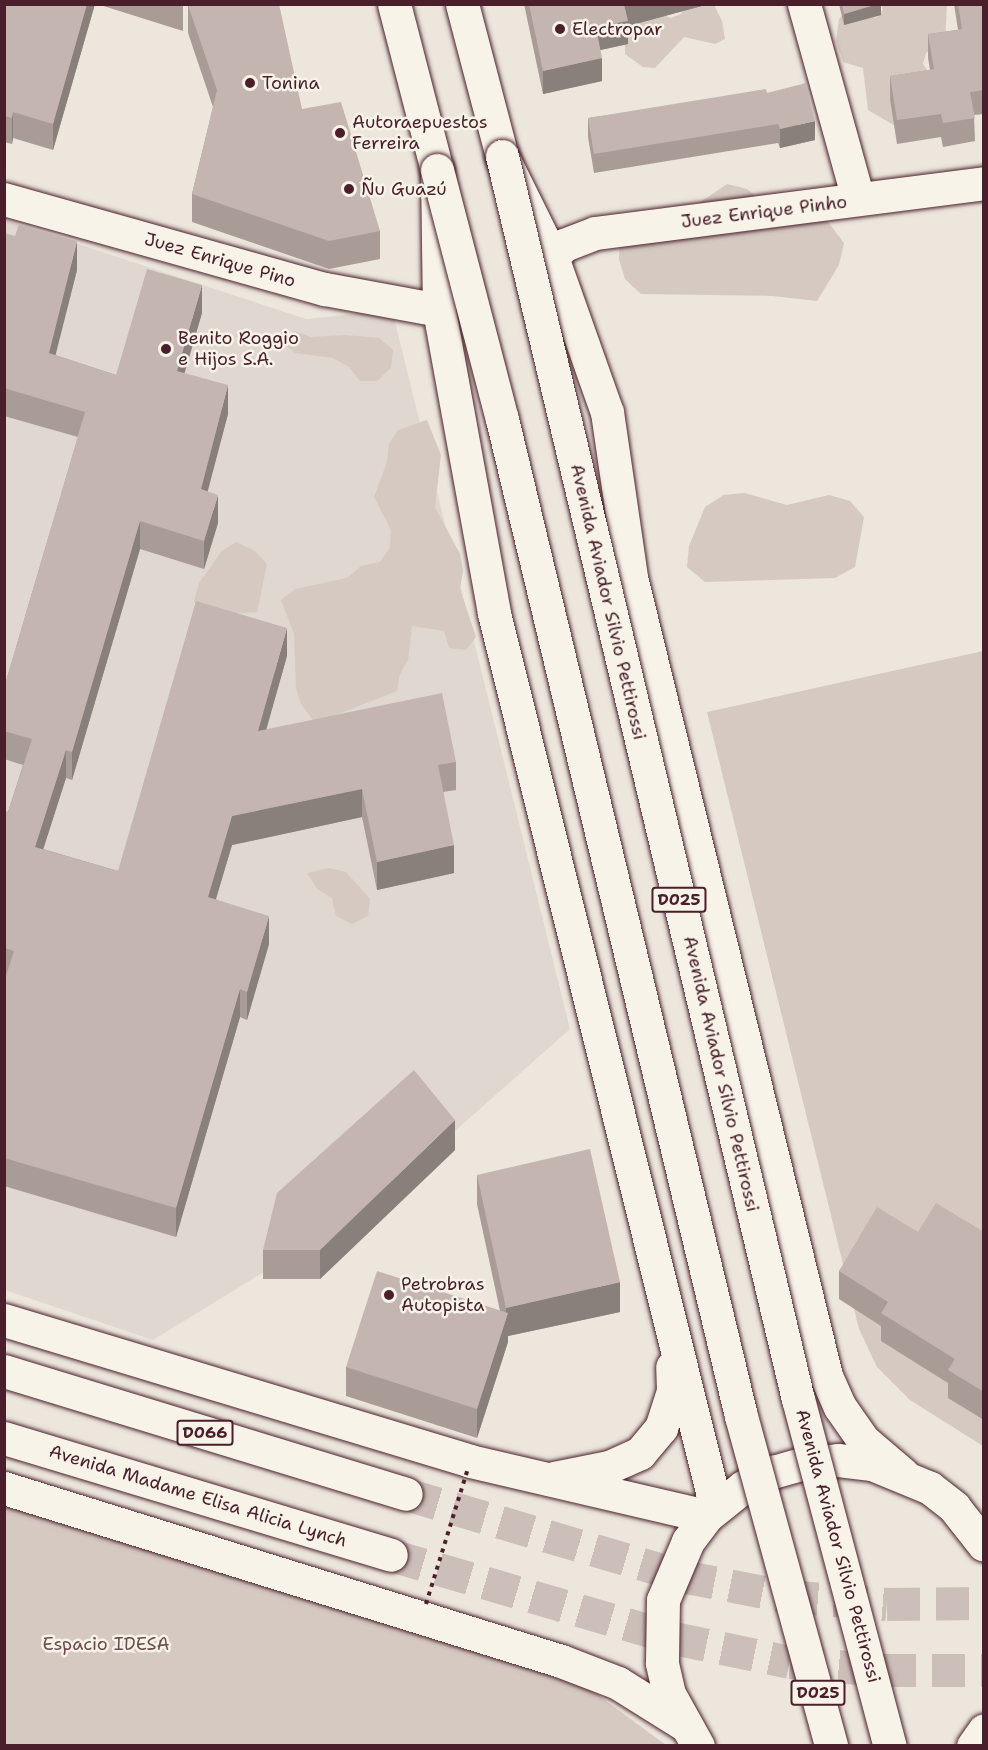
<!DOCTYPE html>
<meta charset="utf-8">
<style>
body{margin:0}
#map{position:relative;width:988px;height:1750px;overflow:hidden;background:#ece6dd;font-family:"Shantell Sans",sans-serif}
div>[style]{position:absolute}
.built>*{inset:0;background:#e0d7d0}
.green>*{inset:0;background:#d5c9c2}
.highway-tunnel>*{height:33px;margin-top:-16.5px;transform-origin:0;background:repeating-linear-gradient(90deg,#ccbeb9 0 33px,transparent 0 49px)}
.roads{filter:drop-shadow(0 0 2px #4a1f2b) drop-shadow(0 0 2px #4a1f2b)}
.minor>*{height:33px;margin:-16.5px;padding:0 16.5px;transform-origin:16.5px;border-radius:16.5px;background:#f7f3e8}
.highway>*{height:33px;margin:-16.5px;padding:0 16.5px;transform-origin:16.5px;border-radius:16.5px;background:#f7f3e8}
.path-bridge>*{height:4px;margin-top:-2px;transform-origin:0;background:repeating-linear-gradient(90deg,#4a1f2b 0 4.5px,transparent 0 9px)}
.bridges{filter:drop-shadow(0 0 2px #4a1f2b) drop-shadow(0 0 2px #4a1f2b)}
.highway-bridge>*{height:33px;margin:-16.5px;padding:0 16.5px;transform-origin:16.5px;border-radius:16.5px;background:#f7f3e8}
.wall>*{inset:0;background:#a99c97}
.shaded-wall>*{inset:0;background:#897f7b}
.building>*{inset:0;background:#c4b5b0}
.dots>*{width:16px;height:16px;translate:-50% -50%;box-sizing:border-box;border:3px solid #f7f3e8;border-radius:50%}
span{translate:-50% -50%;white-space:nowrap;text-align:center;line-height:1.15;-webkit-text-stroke:5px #f7f3e8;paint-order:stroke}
.shield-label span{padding:2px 4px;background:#f7f3e8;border:2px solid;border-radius:4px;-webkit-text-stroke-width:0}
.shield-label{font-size:16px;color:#4a1f2b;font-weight:700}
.poi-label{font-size:18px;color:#4a1f2b}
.left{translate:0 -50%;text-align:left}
.street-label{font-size:18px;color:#4a1f2b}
.park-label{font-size:18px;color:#6d4a51}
.frame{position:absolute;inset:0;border:6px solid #4a1f2b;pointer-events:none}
</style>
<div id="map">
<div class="built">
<i style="clip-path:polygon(5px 220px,306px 319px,392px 310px,570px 1029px,456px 1130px,334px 1229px,153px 1340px,5px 1290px)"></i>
</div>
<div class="green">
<i style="clip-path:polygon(688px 4px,714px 5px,722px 21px,725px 39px,715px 44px,684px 37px,655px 68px,643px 67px,625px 54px,625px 32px,632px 22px,661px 14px,671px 18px,681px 14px)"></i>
<i style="clip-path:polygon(882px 5px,947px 5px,945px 41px,926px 53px,923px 64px,929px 73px,897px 127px,868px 110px,863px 68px,843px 62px,836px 41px,839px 19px,845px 11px,857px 9px,876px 18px,883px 10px)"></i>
<i style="clip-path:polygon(727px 184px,747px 189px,764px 203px,828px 222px,844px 243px,839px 265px,817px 301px,773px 296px,641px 294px,625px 279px,619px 259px,620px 239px,693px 207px)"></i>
<i style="clip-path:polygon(294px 331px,311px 337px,345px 335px,379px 338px,393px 350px,391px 368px,377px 381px,360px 381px,349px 367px,333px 358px,295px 353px,281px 342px)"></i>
<i style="clip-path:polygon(427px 420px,441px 455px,435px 507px,460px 554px,463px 571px,460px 589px,476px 637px,466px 650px,449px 648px,444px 631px,412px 626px,408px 660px,400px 674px,397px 691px,331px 717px,313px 720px,301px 704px,296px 688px,294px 634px,281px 600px,295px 589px,347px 578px,361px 566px,380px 562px,390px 547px,391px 530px,374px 497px,387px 462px,389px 444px,398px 430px)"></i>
<i style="clip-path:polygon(744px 493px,787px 505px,829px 495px,850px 501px,864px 517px,855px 567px,835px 578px,705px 582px,687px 567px,689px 546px,705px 507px,724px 495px)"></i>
<i style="clip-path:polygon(236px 542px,255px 551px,267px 564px,257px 612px,205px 615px,194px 601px,199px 583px,221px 552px)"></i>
<i style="clip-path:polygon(983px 651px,983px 1446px,910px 1400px,877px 1367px,859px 1329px,707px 712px)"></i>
<i style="clip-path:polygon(329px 868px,346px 872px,370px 899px,368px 916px,352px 924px,336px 916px,332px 898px,317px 889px,307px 873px)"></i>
<i style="clip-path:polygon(4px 1505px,516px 1661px,587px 1687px,666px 1745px,5px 1745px)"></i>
</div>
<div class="highway-tunnel">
<i style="left:406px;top:1494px;width:288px;rotate:16.5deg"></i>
<i style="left:682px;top:1576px;width:105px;rotate:11deg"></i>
<i style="left:785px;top:1596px;width:102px;rotate:4.5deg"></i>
<i style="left:887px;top:1604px;width:97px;rotate:-0.6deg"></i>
<i style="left:391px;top:1555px;width:295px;rotate:16.3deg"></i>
<i style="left:674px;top:1638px;width:118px;rotate:11.7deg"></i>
<i style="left:790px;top:1662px;width:93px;rotate:4.9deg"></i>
<i style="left:883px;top:1670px;width:101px"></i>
</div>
<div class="roads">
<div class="minor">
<i style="left:804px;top:4px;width:202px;rotate:74.5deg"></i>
<i style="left:4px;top:199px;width:333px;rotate:15.7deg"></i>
<i style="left:325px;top:289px;width:116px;rotate:10.4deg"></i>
<i style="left:552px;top:257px;width:17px;rotate:-45deg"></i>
<i style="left:564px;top:245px;width:33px;rotate:-21deg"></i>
<i style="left:595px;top:233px;width:392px;rotate:-7.3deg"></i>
</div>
<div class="highway">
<i style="left:394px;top:4px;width:171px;rotate:75.5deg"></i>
<i style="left:437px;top:170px;width:140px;rotate:89.2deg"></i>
<i style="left:439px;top:310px;width:308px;rotate:79.7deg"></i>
<i style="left:494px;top:613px;width:922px;rotate:76.07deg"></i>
<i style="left:462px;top:4px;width:157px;rotate:75.3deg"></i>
<i style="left:502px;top:156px;width:113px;rotate:63.7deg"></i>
<i style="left:552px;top:257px;width:164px;rotate:70.5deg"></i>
<i style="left:607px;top:412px;width:167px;rotate:81.7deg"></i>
<i style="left:631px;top:577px;width:822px;rotate:76.28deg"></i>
<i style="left:826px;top:1376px;width:34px;rotate:66deg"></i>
<i style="left:840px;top:1407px;width:40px;rotate:55.1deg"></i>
<i style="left:863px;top:1440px;width:52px;rotate:40.4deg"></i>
<i style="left:4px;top:1320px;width:487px;rotate:16.8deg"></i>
<i style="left:470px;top:1461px;width:243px;rotate:13.1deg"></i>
<i style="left:4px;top:1371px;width:420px;rotate:17deg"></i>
<i style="left:4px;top:1438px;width:404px;rotate:16.8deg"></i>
<i style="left:554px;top:1478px;width:56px;rotate:-11.3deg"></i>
<i style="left:609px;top:1467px;width:34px;rotate:-24deg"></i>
<i style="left:640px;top:1453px;width:33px;rotate:-50deg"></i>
<i style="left:661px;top:1428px;width:40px;rotate:-72deg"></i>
<i style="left:673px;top:1390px;width:23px;rotate:-92deg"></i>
<i style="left:4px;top:1488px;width:583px;rotate:17.25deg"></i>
<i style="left:561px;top:1661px;width:61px;rotate:21.1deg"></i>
<i style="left:618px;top:1683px;width:75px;rotate:32deg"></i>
<i style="left:698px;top:1746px;width:60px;rotate:-119.1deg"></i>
<i style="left:669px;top:1694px;width:32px;rotate:-103deg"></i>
<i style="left:662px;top:1663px;width:63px;rotate:-89.1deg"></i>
<i style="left:663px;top:1600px;width:64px;rotate:-67deg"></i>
<i style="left:688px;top:1541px;width:31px;rotate:-53deg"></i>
<i style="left:707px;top:1516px;width:46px;rotate:-38.9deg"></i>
<i style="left:743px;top:1487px;width:34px;rotate:-27deg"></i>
<i style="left:773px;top:1472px;width:33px;rotate:-16deg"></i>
<i style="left:805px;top:1463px;width:33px;rotate:-5deg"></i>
<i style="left:838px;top:1460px;width:34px;rotate:7deg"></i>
<i style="left:872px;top:1464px;width:63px;rotate:22.5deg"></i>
<i style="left:930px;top:1488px;width:31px;rotate:38deg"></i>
<i style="left:954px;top:1507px;width:48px;rotate:51.7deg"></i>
<i style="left:973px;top:1746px;width:19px;rotate:-55deg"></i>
</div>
</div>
<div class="path-bridge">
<i style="left:426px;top:1604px;width:142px;rotate:-72.8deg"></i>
</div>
<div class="bridges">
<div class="highway-bridge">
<i style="left:502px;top:156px;width:1278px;rotate:76.61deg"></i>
<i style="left:798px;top:1399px;width:359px;rotate:75.2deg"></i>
<i style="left:437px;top:170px;width:257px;rotate:75.4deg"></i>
<i style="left:502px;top:419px;width:1025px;rotate:76.52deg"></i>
<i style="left:741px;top:1416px;width:342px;rotate:74.7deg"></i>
</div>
</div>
<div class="wall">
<i style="clip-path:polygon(4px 4px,95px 4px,53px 150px,13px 138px,12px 144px,4px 142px)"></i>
<i style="clip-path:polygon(97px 4px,183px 4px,183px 31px)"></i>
<i style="clip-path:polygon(524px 4px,709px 4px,628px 26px,628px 44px,600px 50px,602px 81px,543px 94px)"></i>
<i style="clip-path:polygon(839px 4px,881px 4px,881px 15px,844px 25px)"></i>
<i style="clip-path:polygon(954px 4px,984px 4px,984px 114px,974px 115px,975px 141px,943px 147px,941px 137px,897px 144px,890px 99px,890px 76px,930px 70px,928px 58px,928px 34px,958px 30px)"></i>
<i style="clip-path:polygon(188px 5px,302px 109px,380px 231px,380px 259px,329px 269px,192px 222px,192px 194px,213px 107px,188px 33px)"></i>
<i style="clip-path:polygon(767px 93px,815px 140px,780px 148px,778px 143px,594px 173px,588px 137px,588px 118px)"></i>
<i style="clip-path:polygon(4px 233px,77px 270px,55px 355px,116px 375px,202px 313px,184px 373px,228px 414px,207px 491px,218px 523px,204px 569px,140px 549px,72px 780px,66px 778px,43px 849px,118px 871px,287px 656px,266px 729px,456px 762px,456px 790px,443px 792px,454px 873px,377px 890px,362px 817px,232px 845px,216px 899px,269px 944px,247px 1020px,240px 1017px,176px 1237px,4px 1186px,4px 982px,6px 977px,4px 976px,4px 810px,8px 812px,23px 765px,4px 759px,4px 688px,78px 437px,4px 416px)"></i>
<i style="clip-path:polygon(455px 1150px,320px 1279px,263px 1279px,263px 1250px)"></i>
<i style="clip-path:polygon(477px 1175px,620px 1312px,508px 1336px,508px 1342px,477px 1438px,346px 1396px,346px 1367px,500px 1311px,477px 1204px)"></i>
<i style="clip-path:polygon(918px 1232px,984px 1232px,984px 1420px,948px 1398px,948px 1383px,881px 1341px,881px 1326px,839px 1299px,839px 1271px)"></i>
</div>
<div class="shaded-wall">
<i style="clip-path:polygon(87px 4px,95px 4px,53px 150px,53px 124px)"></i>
<i style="clip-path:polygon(624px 4px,709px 4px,628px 26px,628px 44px,596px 51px,596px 27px)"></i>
<i style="clip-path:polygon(878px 4px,881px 4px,881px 15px,844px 25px,844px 14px)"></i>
<i style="clip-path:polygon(602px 58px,602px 81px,543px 94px,543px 71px)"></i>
<i style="clip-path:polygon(13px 112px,13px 138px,12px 144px,12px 118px)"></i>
<i style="clip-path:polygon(815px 121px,815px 140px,780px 148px,780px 129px)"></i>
<i style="clip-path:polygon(77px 241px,77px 270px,49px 381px,49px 353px)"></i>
<i style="clip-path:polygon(202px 285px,202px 313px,177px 399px,177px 371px)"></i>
<i style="clip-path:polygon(228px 385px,228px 414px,201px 517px,201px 489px)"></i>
<i style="clip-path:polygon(218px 495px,218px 523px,204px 569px,204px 541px)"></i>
<i style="clip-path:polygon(140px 521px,140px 549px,72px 780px,72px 752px)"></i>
<i style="clip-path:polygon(287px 628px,287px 656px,258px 759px,258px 731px)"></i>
<i style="clip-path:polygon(66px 750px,66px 778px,35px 875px,35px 847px)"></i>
<i style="clip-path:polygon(362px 789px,362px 817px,232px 845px,208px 925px,208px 897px,232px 816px)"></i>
<i style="clip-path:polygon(454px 845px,454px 873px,377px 890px,377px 862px)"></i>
<i style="clip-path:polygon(269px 916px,269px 944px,247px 1020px,247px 992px)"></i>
<i style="clip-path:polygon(240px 989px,240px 1017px,176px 1237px,176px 1208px)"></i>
<i style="clip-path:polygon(455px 1120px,455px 1150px,320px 1279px,320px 1250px)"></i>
<i style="clip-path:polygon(620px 1282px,620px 1312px,508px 1336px,508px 1342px,477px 1438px,477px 1409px,506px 1319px,506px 1308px)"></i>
</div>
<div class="building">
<i style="clip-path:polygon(4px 4px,87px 4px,53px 124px,13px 112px,12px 118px,4px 116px)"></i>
<i style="clip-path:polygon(279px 4px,302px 109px,341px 102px,380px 231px,329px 241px,192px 194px,217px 90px,188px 5px)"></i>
<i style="clip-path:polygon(529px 4px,624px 4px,628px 21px,596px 27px,602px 58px,543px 71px)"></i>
<i style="clip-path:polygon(842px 4px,878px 4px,844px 14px)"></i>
<i style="clip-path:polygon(958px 4px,984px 4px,984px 90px,970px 92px,975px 118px,943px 123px,941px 114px,897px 120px,890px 76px,934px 69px,928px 34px,962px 29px)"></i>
<i style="clip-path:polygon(806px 83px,815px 121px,780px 129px,778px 124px,594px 154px,588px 118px,766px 89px,767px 93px)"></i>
<i style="clip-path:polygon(19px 224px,77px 241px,49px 353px,116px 375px,147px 269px,202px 285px,177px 371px,228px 385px,201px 489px,218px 495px,204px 541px,140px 521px,72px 752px,66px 750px,35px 847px,118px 871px,196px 601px,287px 628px,258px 731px,442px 693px,456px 762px,438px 765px,454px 845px,377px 862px,362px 789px,232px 816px,208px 897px,269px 916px,247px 992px,240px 989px,176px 1208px,4px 1158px,4px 982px,14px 951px,4px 948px,4px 810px,8px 812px,32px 739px,4px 731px,4px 688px,85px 412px,4px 388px,4px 233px,15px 236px)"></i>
<i style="clip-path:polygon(414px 1070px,455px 1120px,320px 1250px,263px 1250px,277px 1193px)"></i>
<i style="clip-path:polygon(590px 1149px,620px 1282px,506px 1308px,477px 1175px)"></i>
<i style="clip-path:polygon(936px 1203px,984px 1232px,984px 1392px,948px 1370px,955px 1359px,881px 1313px,888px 1302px,839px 1271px,877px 1207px,918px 1232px)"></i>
<i style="clip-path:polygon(377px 1271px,508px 1313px,477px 1409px,346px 1367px)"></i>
</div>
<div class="dots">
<i style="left:560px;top:29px;background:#4a1f2b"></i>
<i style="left:250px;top:83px;background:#4a1f2b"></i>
<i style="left:340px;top:133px;background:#4a1f2b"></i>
<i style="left:349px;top:189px;background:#4a1f2b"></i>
<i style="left:166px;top:349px;background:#4a1f2b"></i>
<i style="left:389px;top:1295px;background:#4a1f2b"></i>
</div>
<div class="shield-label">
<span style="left:679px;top:900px">D025</span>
<span style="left:205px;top:1433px">D066</span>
<span style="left:818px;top:1693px">D025</span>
</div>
<div class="poi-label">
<span class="left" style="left:572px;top:29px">Electropar</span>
<span class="left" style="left:262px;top:83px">Tonina</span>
<span class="left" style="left:352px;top:133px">Autoraepuestos<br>Ferreira</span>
<span class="left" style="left:361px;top:189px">Ñu Guazú</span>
<span class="left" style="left:178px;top:349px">Benito Roggio<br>e Hijos S.A.</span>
<span class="left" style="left:401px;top:1295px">Petrobras<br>Autopista</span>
</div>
<div class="street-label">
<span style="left:764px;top:212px;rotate:-7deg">Juez Enrique Pinho</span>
<span style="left:220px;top:260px;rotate:16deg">Juez Enrique Pino</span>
<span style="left:608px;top:602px;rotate:77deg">Avenida Aviador Silvio Pettirossi</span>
<span style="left:721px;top:1074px;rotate:77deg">Avenida Aviador Silvio Pettirossi</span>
<span style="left:198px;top:1496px;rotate:17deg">Avenida Madame Elisa Alicia Lynch</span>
<span style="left:838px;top:1546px;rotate:75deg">Avenida Aviador Silvio Pettirossi</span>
</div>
<div class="park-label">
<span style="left:106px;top:1644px">Espacio IDESA</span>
</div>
<div class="frame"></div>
</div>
